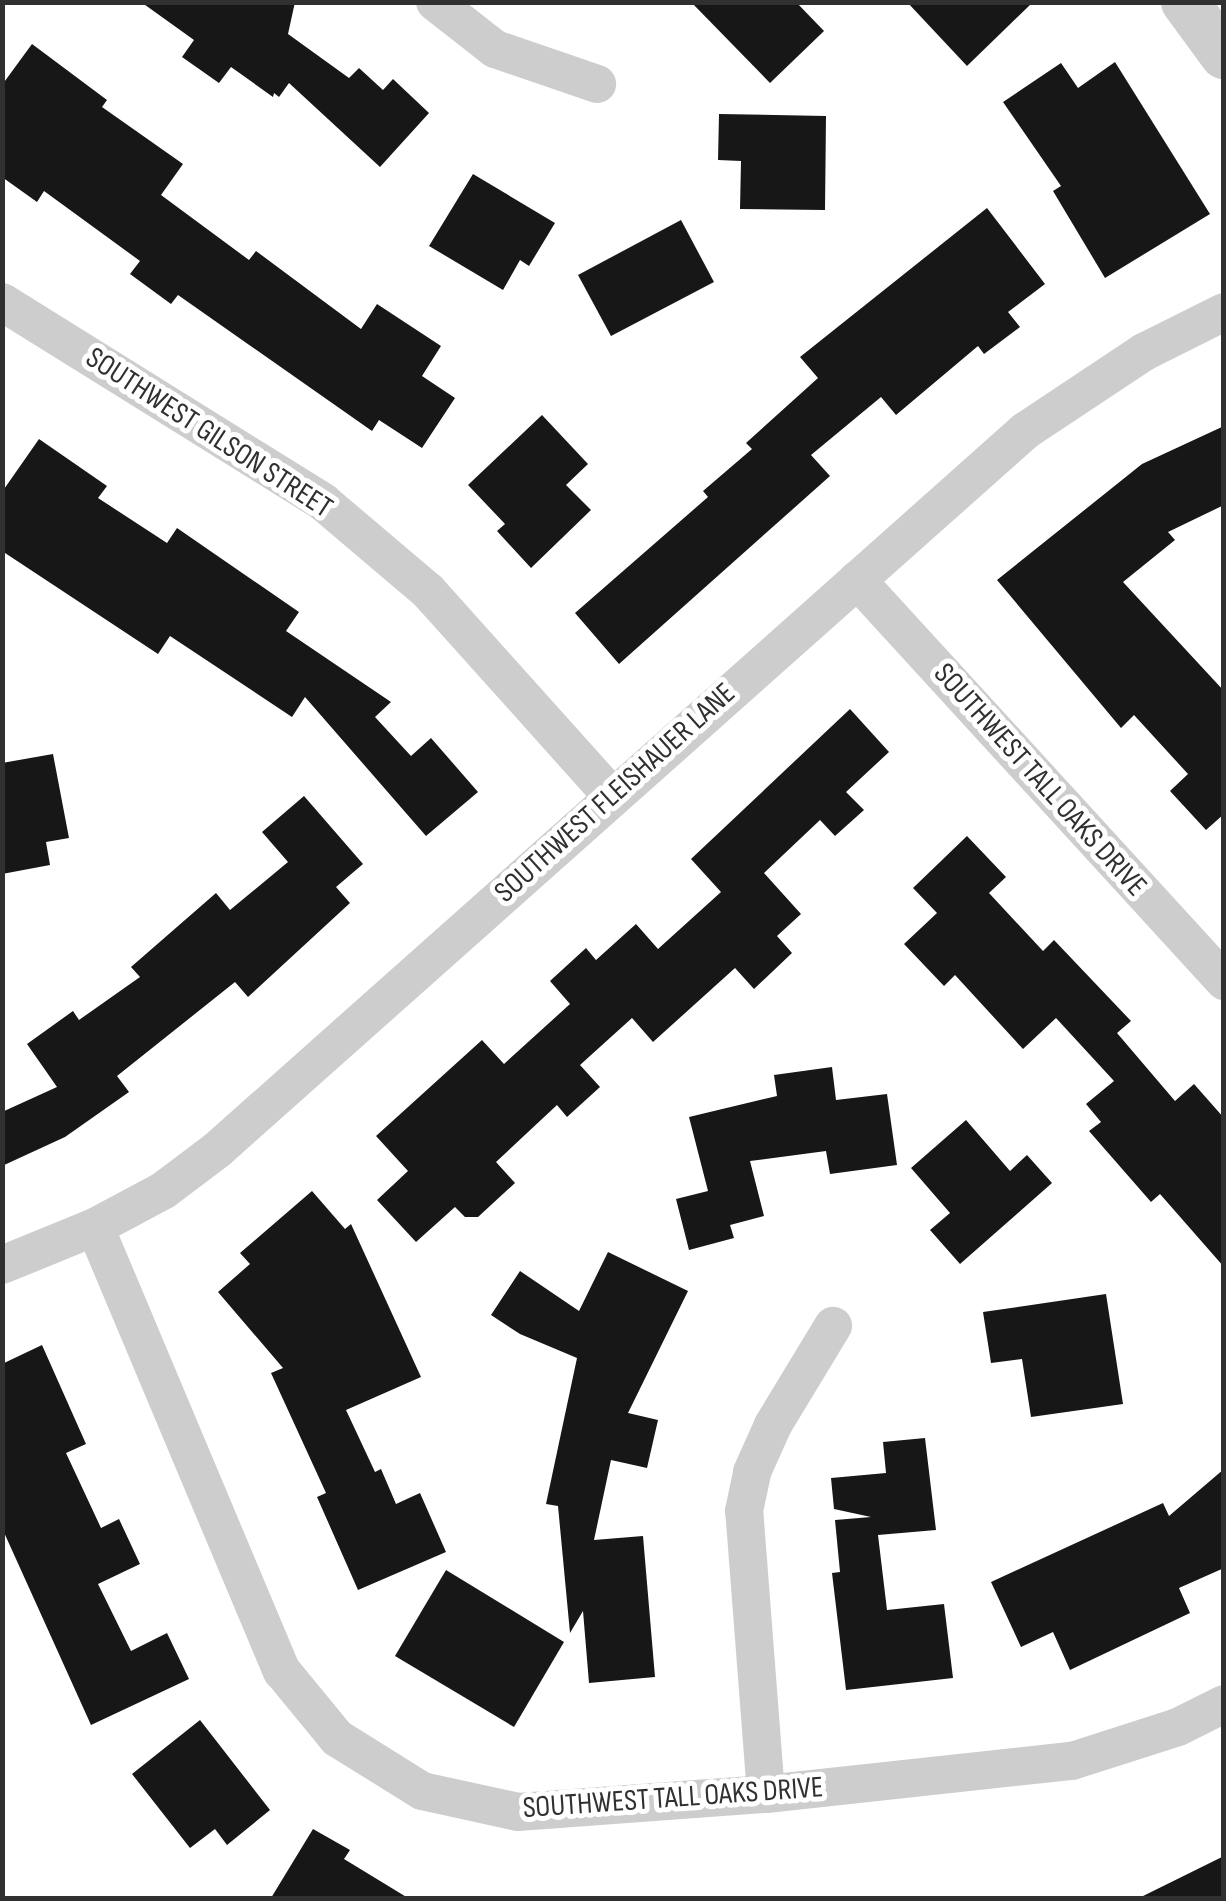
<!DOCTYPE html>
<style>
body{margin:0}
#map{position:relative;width:1226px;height:1901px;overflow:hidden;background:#fff;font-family:"Sofia Sans Condensed",sans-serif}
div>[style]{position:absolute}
.building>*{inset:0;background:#171717}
.minor>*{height:38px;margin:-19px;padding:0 19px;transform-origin:19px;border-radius:19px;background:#cdcdcd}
.tertiary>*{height:48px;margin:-24px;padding:0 24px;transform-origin:24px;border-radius:24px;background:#cdcdcd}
span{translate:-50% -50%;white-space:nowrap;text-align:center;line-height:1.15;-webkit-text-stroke:10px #fff;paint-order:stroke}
.street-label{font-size:30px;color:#303030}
.frame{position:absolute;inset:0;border:5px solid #303030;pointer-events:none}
</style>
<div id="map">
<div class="building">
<i style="clip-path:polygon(141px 2px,295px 2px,288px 34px,349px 78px,359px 68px,383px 90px,393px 79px,429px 113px,380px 167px,289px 83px,279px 97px,274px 93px,273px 97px,231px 67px,219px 83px,182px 57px,194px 40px)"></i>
<i style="clip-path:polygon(691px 2px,796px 2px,824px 31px,770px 83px)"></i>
<i style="clip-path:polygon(907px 2px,1033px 2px,967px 66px)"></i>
<i style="clip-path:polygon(32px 44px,107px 100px,102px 107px,183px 164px,161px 195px,249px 260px,256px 251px,361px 329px,377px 304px,441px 346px,422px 376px,455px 398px,422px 448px,379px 420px,372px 431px,178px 295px,171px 304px,130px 274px,140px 261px,44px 191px,37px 202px,2px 177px,2px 85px)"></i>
<i style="clip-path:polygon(1115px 62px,1210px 214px,1105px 278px,1053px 191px,1061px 186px,1003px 102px,1061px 63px,1078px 88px)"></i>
<i style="clip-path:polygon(719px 114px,826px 116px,825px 210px,740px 209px,741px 161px,718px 160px)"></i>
<i style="clip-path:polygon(473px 174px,555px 223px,529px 266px,520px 260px,503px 290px,429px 246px)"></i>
<i style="clip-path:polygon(987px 208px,1045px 284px,1008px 312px,1020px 327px,984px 354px,978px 346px,896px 415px,881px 397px,811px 455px,830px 476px,619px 664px,575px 613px,708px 497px,703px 491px,752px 449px,746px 443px,818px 378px,800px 357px)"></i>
<i style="clip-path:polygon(681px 220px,714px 282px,611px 336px,578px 275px)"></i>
<i style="clip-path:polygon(542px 415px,588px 464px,566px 485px,591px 510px,531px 568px,497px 531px,505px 524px,468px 485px)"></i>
<i style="clip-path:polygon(1224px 426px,1224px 505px,1168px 532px,1175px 540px,1123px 582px,1224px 691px,1224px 814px,1206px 830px,1170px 791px,1188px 774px,1134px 715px,1121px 728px,997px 580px,1142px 464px)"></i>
<i style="clip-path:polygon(39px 439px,107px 486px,98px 498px,167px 543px,177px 528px,299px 612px,286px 631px,391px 702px,375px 717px,411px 756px,431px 738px,478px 792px,426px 836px,305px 697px,292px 717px,170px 636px,158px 654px,2px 551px,2px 492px)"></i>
<i style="clip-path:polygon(850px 709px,889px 752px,846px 792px,864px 810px,835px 836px,820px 820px,764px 873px,801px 914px,777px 936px,792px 953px,754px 989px,735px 968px,653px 1042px,632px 1018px,580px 1065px,600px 1087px,567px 1117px,557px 1105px,496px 1162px,515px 1183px,478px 1217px,465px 1217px,455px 1207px,416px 1242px,377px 1200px,408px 1171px,376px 1136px,482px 1040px,504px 1064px,570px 1004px,550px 981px,586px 948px,596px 960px,636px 924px,658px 949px,721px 892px,691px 859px)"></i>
<i style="clip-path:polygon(53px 754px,69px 838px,46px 842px,50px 865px,2px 874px,2px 763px)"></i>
<i style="clip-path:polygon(304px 796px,363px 864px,336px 887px,350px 903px,248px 997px,235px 982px,117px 1076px,129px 1092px,65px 1137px,2px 1166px,2px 1112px,57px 1087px,27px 1044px,73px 1011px,79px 1020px,140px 977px,131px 967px,216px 893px,230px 910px,288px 862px,262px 832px)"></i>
<i style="clip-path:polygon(967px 836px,1006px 877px,989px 893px,1043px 951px,1054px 940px,1131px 1021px,1117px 1033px,1175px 1101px,1194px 1084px,1224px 1118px,1224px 1267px,1160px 1194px,1151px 1202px,1089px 1131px,1101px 1122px,1086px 1104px,1114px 1081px,1056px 1018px,1023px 1049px,955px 975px,944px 986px,904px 944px,937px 913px,913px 888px)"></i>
<i style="clip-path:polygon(832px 1067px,836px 1100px,887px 1094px,897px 1165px,830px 1174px,826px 1151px,750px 1161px,764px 1216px,730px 1225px,734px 1238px,689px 1250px,676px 1199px,708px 1191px,689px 1117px,777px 1096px,774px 1075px)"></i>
<i style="clip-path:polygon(966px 1120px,1010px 1171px,1027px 1155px,1052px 1183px,960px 1264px,930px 1230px,950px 1213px,911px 1168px)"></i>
<i style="clip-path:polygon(312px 1191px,345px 1229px,351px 1224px,421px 1377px,346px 1410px,375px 1472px,381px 1469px,396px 1504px,420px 1493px,446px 1552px,358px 1590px,317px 1497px,326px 1493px,271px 1373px,283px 1368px,218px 1292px,250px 1264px,240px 1253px)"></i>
<i style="clip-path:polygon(608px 1252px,688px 1291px,628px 1413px,658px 1420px,647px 1468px,611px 1460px,594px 1540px,643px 1536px,655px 1677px,589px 1683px,583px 1611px,570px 1633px,558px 1506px,546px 1504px,577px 1358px,520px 1334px,491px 1315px,520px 1271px,579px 1311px)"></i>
<i style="clip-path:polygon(1106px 1294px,1123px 1404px,1031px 1417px,1022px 1359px,991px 1363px,983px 1312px)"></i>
<i style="clip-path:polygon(42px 1345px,86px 1444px,66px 1453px,101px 1528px,119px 1519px,140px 1564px,98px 1584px,131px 1651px,167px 1633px,189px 1679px,91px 1725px,2px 1528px,2px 1364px)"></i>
<i style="clip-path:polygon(925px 1438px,936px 1530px,878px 1535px,887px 1610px,944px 1604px,953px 1678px,846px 1690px,832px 1573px,840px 1572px,835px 1520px,871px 1517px,834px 1509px,831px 1478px,886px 1473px,883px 1442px)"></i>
<i style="clip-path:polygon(1224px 1469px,1224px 1568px,1179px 1588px,1190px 1613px,1070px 1670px,1053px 1632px,1021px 1647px,991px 1582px,1163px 1503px,1169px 1516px)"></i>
<i style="clip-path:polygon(446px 1570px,564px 1642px,514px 1727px,395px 1656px)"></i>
<i style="clip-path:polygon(200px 1720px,270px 1810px,227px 1845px,215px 1829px,190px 1848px,132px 1774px)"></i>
<i style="clip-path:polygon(313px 1829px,350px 1850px,344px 1859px,408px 1898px,271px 1898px)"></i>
<i style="clip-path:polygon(1224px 1856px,1224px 1898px,1139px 1898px)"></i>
</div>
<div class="minor">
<i style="left:435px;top:2px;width:76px;rotate:38.1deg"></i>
<i style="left:495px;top:49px;width:108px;rotate:18.9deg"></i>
<i style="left:2px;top:302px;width:378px;rotate:31.9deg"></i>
<i style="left:323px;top:502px;width:138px;rotate:40.3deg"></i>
<i style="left:428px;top:591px;width:274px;rotate:48.1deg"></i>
<i style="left:857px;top:580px;width:544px;rotate:47.53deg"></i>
<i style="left:95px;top:1227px;width:482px;rotate:67.2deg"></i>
<i style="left:282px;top:1671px;width:87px;rotate:50.6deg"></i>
<i style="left:337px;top:1738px;width:100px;rotate:31.9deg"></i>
<i style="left:422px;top:1791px;width:98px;rotate:12.3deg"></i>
<i style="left:518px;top:1812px;width:249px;rotate:-4.2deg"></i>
<i style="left:766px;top:1794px;width:308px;rotate:-6.2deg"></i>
<i style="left:1072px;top:1761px;width:111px;rotate:-17.8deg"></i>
<i style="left:1178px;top:1727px;width:51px;rotate:-26.6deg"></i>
<i style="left:2px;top:1265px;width:100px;rotate:-22.2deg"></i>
<i style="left:95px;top:1227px;width:78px;rotate:-28.2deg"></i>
<i style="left:164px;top:1190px;width:66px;rotate:-37deg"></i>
<i style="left:217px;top:1150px;width:1082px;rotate:-41.66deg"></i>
<i style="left:1025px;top:431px;width:143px;rotate:-33.6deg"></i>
<i style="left:1144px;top:352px;width:89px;rotate:-26.6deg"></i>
<i style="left:766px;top:1794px;width:284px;rotate:-94.4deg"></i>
<i style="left:744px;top:1511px;width:40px;rotate:-78deg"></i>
<i style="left:752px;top:1472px;width:51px;rotate:-65.9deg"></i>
<i style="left:773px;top:1425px;width:116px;rotate:-58.8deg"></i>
</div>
<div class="tertiary">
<i style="left:1185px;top:2px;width:66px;rotate:53.7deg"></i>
</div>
<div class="street-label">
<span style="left:209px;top:433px;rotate:33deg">SOUTHWEST GILSON STREET</span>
<span style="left:1040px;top:780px;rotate:48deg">SOUTHWEST TALL OAKS DRIVE</span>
<span style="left:615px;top:793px;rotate:-42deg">SOUTHWEST FLEISHAUER LANE</span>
<span style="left:673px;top:1798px;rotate:-4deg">SOUTHWEST TALL OAKS DRIVE</span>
</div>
<div class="frame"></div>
</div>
